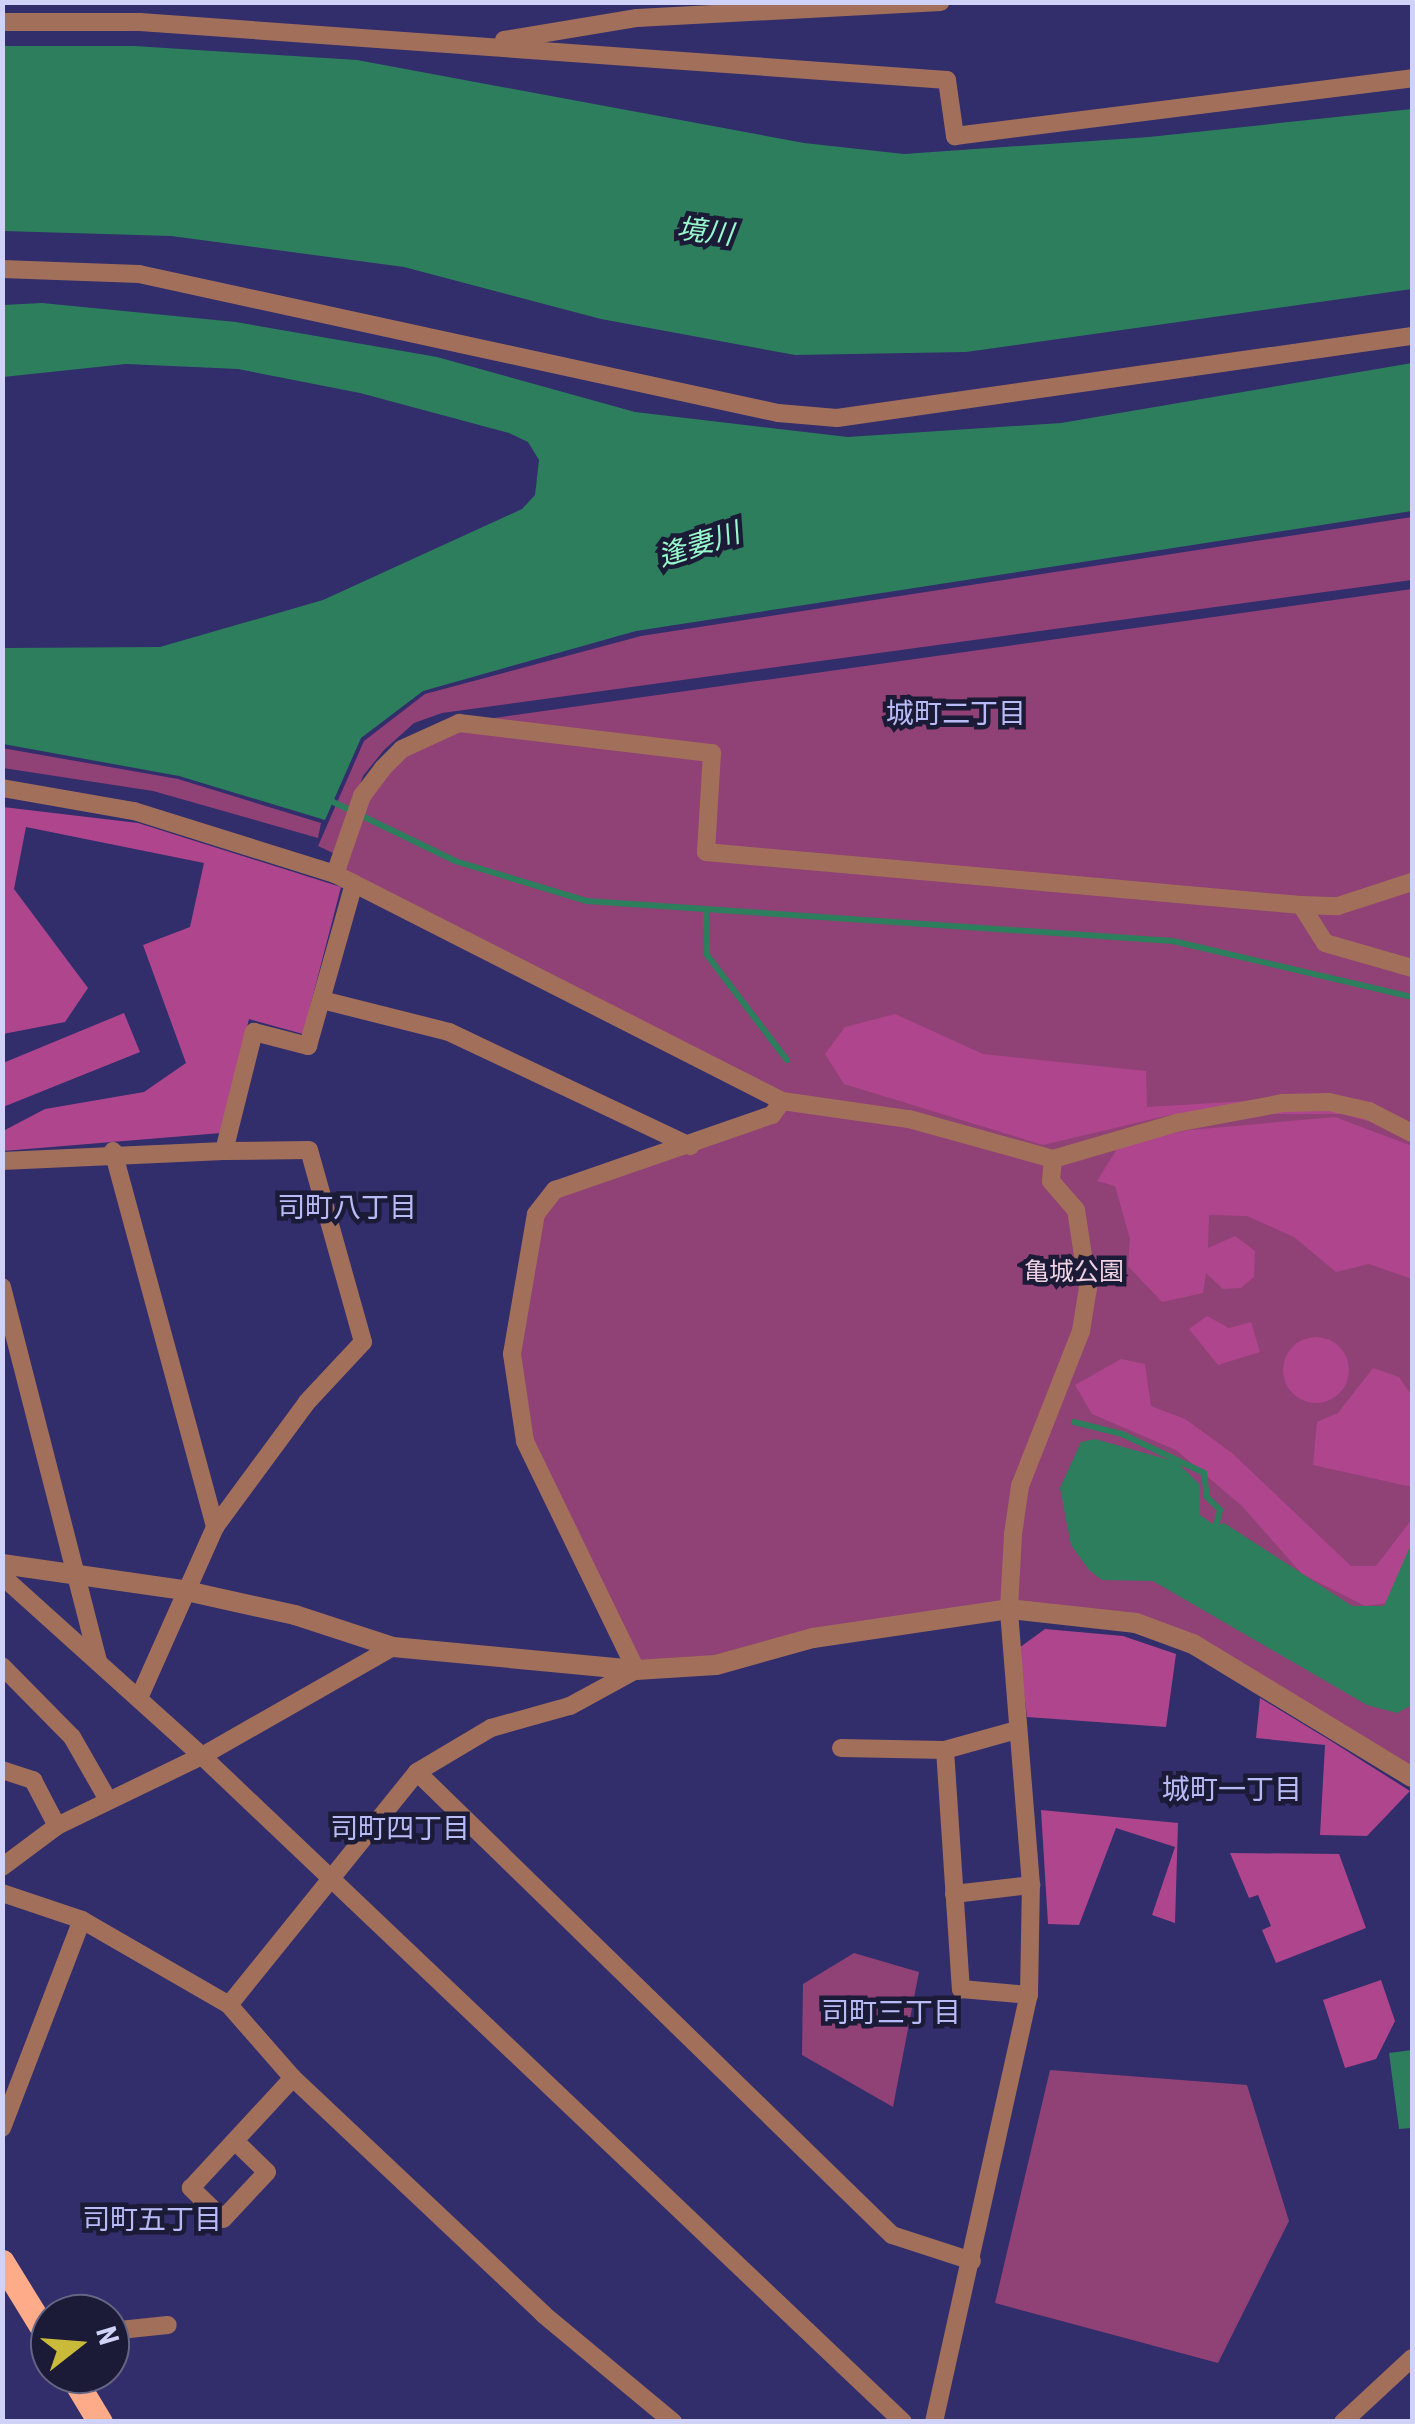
<!DOCTYPE html>
<meta charset="utf-8">
<style>
body{margin:0}
#map{position:relative;width:1415px;height:2424px;overflow:hidden;background:#322d6b;font-family:"Roboto Condensed","Noto Sans JP",sans-serif}
div>[style]{position:absolute}
.green>*{inset:0;background:#904175}
.forest>*{inset:0;background:#af468d}
.round{border-radius:50%}
.water>*{inset:0;background:#2d7e5d}
.stream>*{height:6px;margin:-3px;padding:0 3px;transform-origin:3px;border-radius:3px;background:#2d7e5d}
.minor>*{height:18px;margin:-9px;padding:0 9px;transform-origin:9px;border-radius:9px;background:#a26f5b}
.tertiary>*{height:20px;margin:-10px;padding:0 10px;transform-origin:10px;border-radius:10px;background:#a26f5b}
.primary>*{height:25px;margin:-12.5px;padding:0 12.5px;transform-origin:12.5px;border-radius:12.5px;background:#feab89}
span{translate:-50% -50%;white-space:nowrap;text-align:center;line-height:1.15;-webkit-text-stroke:9px #1c1b37;paint-order:stroke}
.park-label{font-size:25px;color:#eed2e2}
.water-label{font-size:28px;color:#98facc;font-style:italic}
.neighbourhood-label{font-size:28px;color:#b9bbf6}
.frame{position:absolute;inset:0;border:5px solid #d0d2f8;pointer-events:none}
.north{position:absolute;left:30px;top:2294px;width:100px;height:100px;box-sizing:border-box;background:#1c1b37;border:2px solid #646484;border-radius:50%;rotate:73deg;font-size:28px;font-weight:700;line-height:40px;text-align:center;color:#d0d2f8}
.north::after{content:'';display:block;margin:auto;width:35px;height:45px;background:#c9ba3a;clip-path:polygon(50% 0,100% 100%,50% 72%,0 100%)}
</style>
<div id="map">
<div class="green">
<i style="clip-path:polygon(1412px 517px,1412px 580px,442px 713px,414px 723px,384px 750px,363px 776px,335px 854px,318px 846px,364px 741px,425px 694px,641px 636px)"></i>
<i style="clip-path:polygon(1412px 589px,1412px 1777px,1193px 1644px,1009px 1609px,636px 1670px,525px 1441px,512px 1354px,524px 1266px,555px 1190px,710px 1140px,782px 1101px,335px 874px,372px 781px,402px 749px,459px 723px)"></i>
<i style="clip-path:polygon(2px 748px,178px 779px,321px 823px,318px 838px,153px 791px,3px 768px)"></i>
<i style="clip-path:polygon(854px 1953px,919px 1972px,893px 2107px,802px 2055px,803px 1984px)"></i>
<i style="clip-path:polygon(1050px 2070px,1247px 2085px,1289px 2221px,1218px 2363px,995px 2303px)"></i>
</div>
<div class="forest">
<i style="clip-path:polygon(3px 807px,138px 823px,341px 887px,303px 1034px,249px 1019px,221px 1133px,3px 1151px,3px 1131px,45px 1109px,144px 1092px,186px 1063px,143px 945px,190px 927px,204px 863px,26px 827px,14px 889px,88px 988px,65px 1022px,3px 1034px)"></i>
<i style="clip-path:polygon(124px 1013px,140px 1052px,3px 1107px,3px 1063px)"></i>
<i style="clip-path:polygon(895px 1014px,983px 1054px,1146px 1071px,1147px 1107px,1333px 1096px,1412px 1133px,1342px 1114px,1174px 1114px,1043px 1145px,844px 1084px,825px 1054px,845px 1027px)"></i>
<i style="clip-path:polygon(1335px 1117px,1412px 1146px,1412px 1279px,1369px 1264px,1336px 1272px,1294px 1237px,1247px 1216px,1209px 1215px,1208px 1248px,1235px 1236px,1255px 1251px,1254px 1277px,1241px 1288px,1223px 1289px,1206px 1273px,1203px 1293px,1162px 1302px,1128px 1266px,1130px 1239px,1115px 1186px,1097px 1181px,1120px 1144px,1190px 1130px)"></i>
<i style="clip-path:polygon(1207px 1316px,1229px 1328px,1251px 1322px,1260px 1352px,1218px 1365px,1189px 1329px)"></i>
<i class="round" style="left:1283px;top:1337px;width:66px;height:66px"></i>
<i style="clip-path:polygon(1121px 1359px,1145px 1364px,1151px 1406px,1185px 1419px,1232px 1453px,1351px 1566px,1376px 1566px,1412px 1519px,1412px 1600px,1365px 1606px,1302px 1574px,1242px 1506px,1176px 1450px,1092px 1414px,1075px 1385px)"></i>
<i style="clip-path:polygon(1373px 1368px,1399px 1377px,1412px 1396px,1412px 1487px,1313px 1465px,1317px 1422px,1338px 1413px)"></i>
<i style="clip-path:polygon(1045px 1629px,1123px 1636px,1176px 1654px,1166px 1727px,1027px 1717px,1019px 1648px)"></i>
<i style="clip-path:polygon(1260px 1698px,1331px 1741px,1410px 1791px,1367px 1836px,1320px 1835px,1325px 1745px,1256px 1738px)"></i>
<i style="clip-path:polygon(1041px 1810px,1178px 1823px,1175px 1923px,1152px 1915px,1175px 1847px,1116px 1828px,1079px 1925px,1048px 1924px)"></i>
<i style="clip-path:polygon(1230px 1853px,1339px 1854px,1366px 1928px,1276px 1963px,1262px 1930px,1271px 1926px,1258px 1895px,1249px 1898px)"></i>
<i style="clip-path:polygon(1381px 1980px,1395px 2021px,1376px 2059px,1345px 2068px,1323px 2000px)"></i>
</div>
<div class="water">
<i style="clip-path:polygon(3px 46px,134px 46px,357px 60px,804px 143px,904px 154px,1149px 137px,1412px 109px,1412px 289px,966px 352px,795px 355px,601px 319px,404px 267px,171px 236px,3px 231px)"></i>
<i style="clip-path:polygon(42px 303px,236px 322px,437px 357px,635px 412px,848px 437px,1061px 423px,1412px 363px,1412px 511px,636px 631px,423px 691px,361px 738px,325px 820px,179px 776px,3px 744px,3px 648px,160px 647px,323px 600px,522px 509px,535px 495px,539px 460px,528px 442px,509px 433px,360px 393px,238px 369px,126px 364px,3px 377px,3px 305px)"></i>
<i style="clip-path:polygon(1095px 1439px,1177px 1462px,1200px 1485px,1200px 1515px,1216px 1526px,1224px 1523px,1352px 1606px,1384px 1606px,1412px 1542px,1412px 1705px,1397px 1713px,1367px 1705px,1153px 1581px,1102px 1580px,1089px 1570px,1071px 1545px,1060px 1488px,1081px 1442px)"></i>
<i style="clip-path:polygon(1412px 2050px,1412px 2128px,1399px 2129px,1389px 2053px)"></i>
</div>
<div class="stream">
<i style="left:327px;top:799px;width:142px;rotate:25.8deg"></i>
<i style="left:455px;top:861px;width:138px;rotate:16.9deg"></i>
<i style="left:587px;top:901px;width:587px;rotate:3.9deg"></i>
<i style="left:1173px;top:941px;width:245px;rotate:13.2deg"></i>
<i style="left:706px;top:914px;width:41px;rotate:88.6deg"></i>
<i style="left:707px;top:955px;width:132px;rotate:52.7deg"></i>
<i style="left:1074px;top:1422px;width:49px;rotate:14deg"></i>
<i style="left:1122px;top:1434px;width:91px;rotate:25.4deg"></i>
<i style="left:1204px;top:1473px;width:24px;rotate:83deg"></i>
<i style="left:1207px;top:1497px;width:18px;rotate:45deg"></i>
<i style="left:1220px;top:1510px;width:16px;rotate:104deg"></i>
</div>
<div class="minor">
<i style="left:2px;top:22px;width:138px"></i>
<i style="left:140px;top:22px;width:809px;rotate:4.11deg"></i>
<i style="left:947px;top:80px;width:57px;rotate:81.9deg"></i>
<i style="left:955px;top:136px;width:461px;rotate:-7.2deg"></i>
<i style="left:504px;top:40px;width:135px;rotate:-9.4deg"></i>
<i style="left:637px;top:18px;width:304px;rotate:-3deg"></i>
<i style="left:2px;top:269px;width:137px;rotate:2.1deg"></i>
<i style="left:139px;top:274px;width:654px;rotate:12.27deg"></i>
<i style="left:778px;top:413px;width:59px;rotate:4.8deg"></i>
<i style="left:837px;top:418px;width:581px;rotate:-8.12deg"></i>
<i style="left:2px;top:788px;width:134px;rotate:9.9deg"></i>
<i style="left:134px;top:811px;width:211px;rotate:17.4deg"></i>
<i style="left:335px;top:874px;width:501px;rotate:26.92deg"></i>
<i style="left:782px;top:1101px;width:128px;rotate:8.1deg"></i>
<i style="left:909px;top:1119px;width:149px;rotate:15.5deg"></i>
<i style="left:1053px;top:1159px;width:128px;rotate:-16.3deg"></i>
<i style="left:1176px;top:1123px;width:109px;rotate:-10.6deg"></i>
<i style="left:1283px;top:1103px;width:46px;rotate:-1.2deg"></i>
<i style="left:1329px;top:1102px;width:41px;rotate:12.7deg"></i>
<i style="left:1369px;top:1111px;width:48px;rotate:27.1deg"></i>
<i style="left:335px;top:874px;width:83px;rotate:-70.9deg"></i>
<i style="left:362px;top:796px;width:35px;rotate:-53deg"></i>
<i style="left:383px;top:768px;width:27px;rotate:-45deg"></i>
<i style="left:402px;top:749px;width:63px;rotate:-24.5deg"></i>
<i style="left:459px;top:723px;width:255px;rotate:6.8deg"></i>
<i style="left:712px;top:753px;width:99px;rotate:93.5deg"></i>
<i style="left:706px;top:852px;width:597px;rotate:5.09deg"></i>
<i style="left:1301px;top:905px;width:45px;rotate:57.7deg"></i>
<i style="left:1325px;top:943px;width:91px;rotate:16deg"></i>
<i style="left:1301px;top:905px;width:37px;rotate:2deg"></i>
<i style="left:1338px;top:906px;width:78px;rotate:-18deg"></i>
<i style="left:322px;top:1000px;width:131px;rotate:14.1deg"></i>
<i style="left:449px;top:1032px;width:267px;rotate:25.3deg"></i>
<i style="left:113px;top:1151px;width:390px;rotate:74.8deg"></i>
<i style="left:2px;top:1161px;width:222px;rotate:-2.6deg"></i>
<i style="left:224px;top:1151px;width:123px;rotate:-75.9deg"></i>
<i style="left:254px;top:1032px;width:56px;rotate:14.5deg"></i>
<i style="left:308px;top:1046px;width:169px;rotate:-74.2deg"></i>
<i style="left:2px;top:1287px;width:386px;rotate:75.6deg"></i>
<i style="left:2px;top:1576px;width:269px;rotate:42deg"></i>
<i style="left:202px;top:1756px;width:967px;rotate:43.53deg"></i>
<i style="left:2px;top:1666px;width:100px;rotate:45.4deg"></i>
<i style="left:72px;top:1737px;width:70px;rotate:60.2deg"></i>
<i style="left:139px;top:1698px;width:187px;rotate:-66deg"></i>
<i style="left:215px;top:1527px;width:155px;rotate:-53.6deg"></i>
<i style="left:307px;top:1402px;width:82px;rotate:-47deg"></i>
<i style="left:363px;top:1342px;width:199px;rotate:-105.7deg"></i>
<i style="left:309px;top:1150px;width:85px;rotate:179.3deg"></i>
<i style="left:1017px;top:1730px;width:75px;rotate:164.5deg"></i>
<i style="left:945px;top:1750px;width:240px;rotate:86.2deg"></i>
<i style="left:961px;top:1989px;width:68px;rotate:5deg"></i>
<i style="left:841px;top:1748px;width:104px;rotate:1.1deg"></i>
<i style="left:2px;top:1770px;width:33px;rotate:18deg"></i>
<i style="left:33px;top:1780px;width:52px;rotate:62.4deg"></i>
<i style="left:417px;top:1772px;width:663px;rotate:44.27deg"></i>
<i style="left:892px;top:2235px;width:84px;rotate:18deg"></i>
<i style="left:2px;top:1867px;width:69px;rotate:-36.7deg"></i>
<i style="left:57px;top:1826px;width:161px;rotate:-25.8deg"></i>
<i style="left:202px;top:1756px;width:220px;rotate:-29.7deg"></i>
<i style="left:2px;top:1893px;width:84px;rotate:18.6deg"></i>
<i style="left:82px;top:1920px;width:170px;rotate:30deg"></i>
<i style="left:229px;top:2005px;width:97px;rotate:48.8deg"></i>
<i style="left:293px;top:2078px;width:344px;rotate:43.3deg"></i>
<i style="left:543px;top:2314px;width:169px;rotate:39.7deg"></i>
<i style="left:954px;top:1894px;width:78px;rotate:-6.7deg"></i>
<i style="left:229px;top:2005px;width:299px;rotate:-51.1deg"></i>
<i style="left:417px;top:1772px;width:86px;rotate:-30.7deg"></i>
<i style="left:491px;top:1728px;width:82px;rotate:-15.6deg"></i>
<i style="left:570px;top:1706px;width:75px;rotate:-28.6deg"></i>
<i style="left:636px;top:1670px;width:254px;rotate:-115.9deg"></i>
<i style="left:525px;top:1441px;width:88px;rotate:-98.5deg"></i>
<i style="left:512px;top:1354px;width:142px;rotate:-80.3deg"></i>
<i style="left:536px;top:1214px;width:31px;rotate:-52deg"></i>
<i style="left:555px;top:1190px;width:230px;rotate:-19.1deg"></i>
<i style="left:772px;top:1115px;width:17px;rotate:-54deg"></i>
<i style="left:2px;top:2128px;width:223px;rotate:-69deg"></i>
<i style="left:236px;top:2142px;width:43px;rotate:44.1deg"></i>
<i style="left:267px;top:2172px;width:64px;rotate:133.1deg"></i>
<i style="left:223px;top:2219px;width:45px;rotate:-135.9deg"></i>
<i style="left:191px;top:2188px;width:150px;rotate:-47.2deg"></i>
<i style="left:110px;top:2331px;width:58px;rotate:-5.9deg"></i>
<i style="left:934px;top:2422px;width:437px;rotate:-77.5deg"></i>
<i style="left:1029px;top:1995px;width:110px;rotate:-89deg"></i>
<i style="left:1031px;top:1885px;width:277px;rotate:-94.6deg"></i>
<i style="left:1009px;top:1609px;width:75px;rotate:-86.9deg"></i>
<i style="left:1013px;top:1534px;width:49px;rotate:-81.7deg"></i>
<i style="left:1020px;top:1486px;width:167px;rotate:-68.5deg"></i>
<i style="left:1081px;top:1331px;width:44px;rotate:-80.8deg"></i>
<i style="left:1088px;top:1288px;width:79px;rotate:-98.7deg"></i>
<i style="left:1076px;top:1210px;width:38px;rotate:-131deg"></i>
<i style="left:1051px;top:1181px;width:22px;rotate:-85deg"></i>
<i style="left:1343px;top:2422px;width:94px;rotate:-42.8deg"></i>
</div>
<div class="tertiary">
<i style="left:2px;top:1564px;width:182px;rotate:8.2deg"></i>
<i style="left:182px;top:1590px;width:116px;rotate:12.5deg"></i>
<i style="left:295px;top:1615px;width:103px;rotate:18.1deg"></i>
<i style="left:393px;top:1647px;width:244px;rotate:5.4deg"></i>
<i style="left:636px;top:1670px;width:80px;rotate:-3.6deg"></i>
<i style="left:716px;top:1665px;width:101px;rotate:-15.6deg"></i>
<i style="left:813px;top:1638px;width:198px;rotate:-8.4deg"></i>
<i style="left:1009px;top:1609px;width:128px;rotate:6.3deg"></i>
<i style="left:1136px;top:1623px;width:61px;rotate:20.2deg"></i>
<i style="left:1193px;top:1644px;width:256px;rotate:31.3deg"></i>
</div>
<div class="primary">
<i style="left:2px;top:2262px;width:92px;rotate:58.4deg"></i>
<i style="left:71px;top:2374px;width:56px;rotate:58.9deg"></i>
</div>
<div class="park-label">
<span style="left:1074px;top:1272px">亀城公園</span>
</div>
<div class="water-label">
<span style="left:705px;top:232px;rotate:7deg">境川</span>
<span style="left:699px;top:545px;rotate:-18deg">逢妻川</span>
</div>
<div class="neighbourhood-label">
<span style="left:956px;top:714px">城町二丁目</span>
<span style="left:347px;top:1208px">司町八丁目</span>
<span style="left:1232px;top:1790px">城町一丁目</span>
<span style="left:400px;top:1829px">司町四丁目</span>
<span style="left:891px;top:2013px">司町三丁目</span>
<span style="left:152px;top:2220px">司町五丁目</span>
</div>
<div class="frame"></div>
<div class="north">N</div>
</div>
